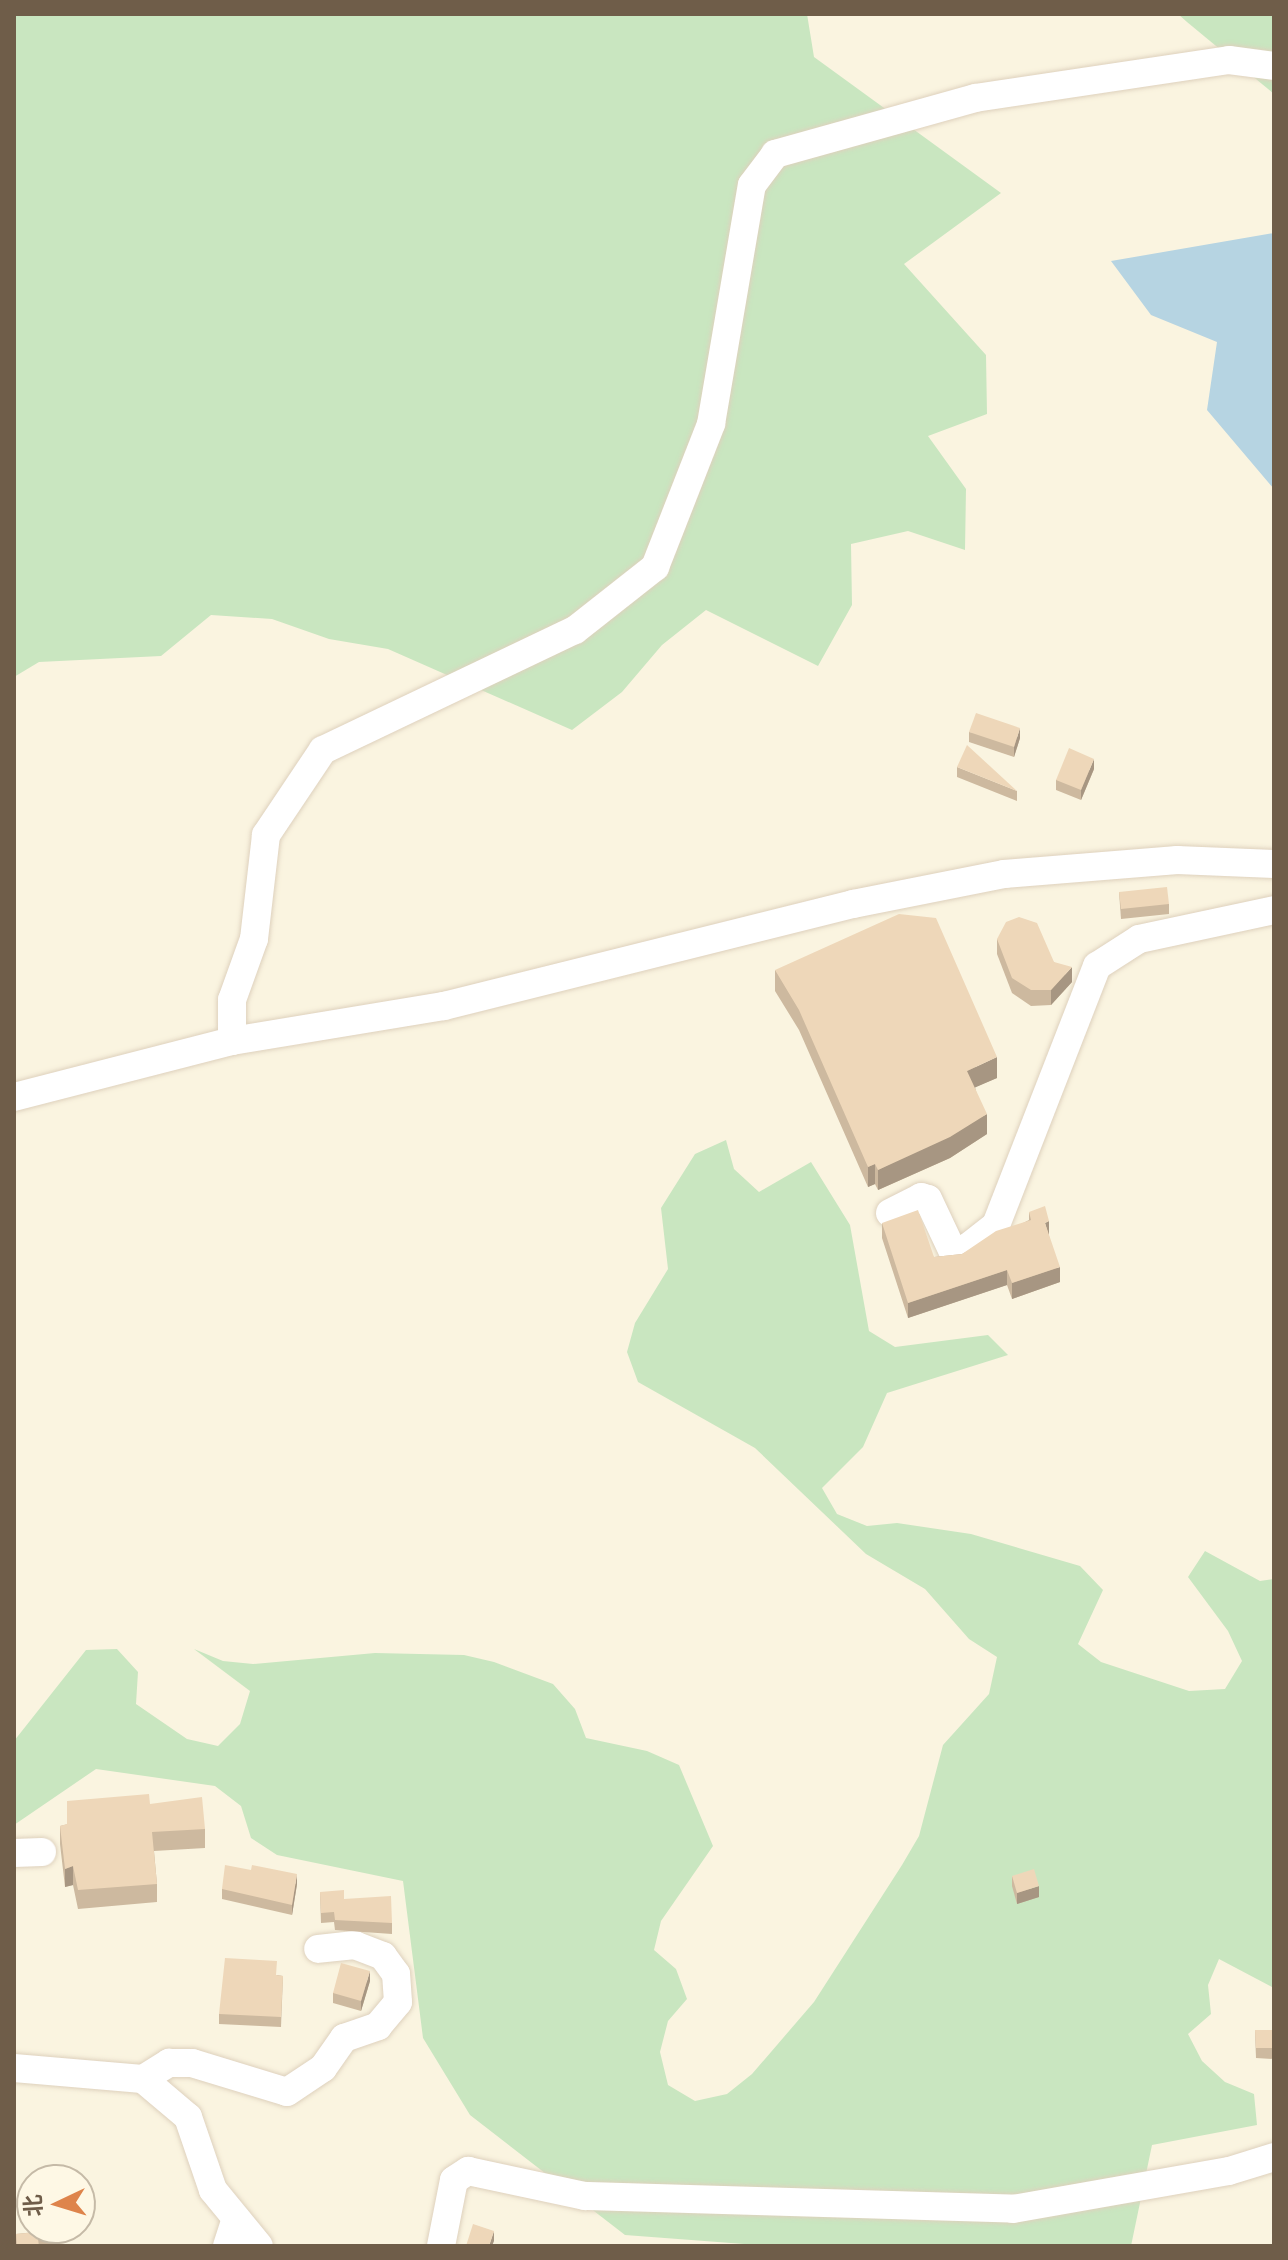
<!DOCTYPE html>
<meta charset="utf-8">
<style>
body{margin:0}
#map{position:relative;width:1288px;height:2260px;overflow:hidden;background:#faf4e0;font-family:Poppins,"Noto Sans SC",sans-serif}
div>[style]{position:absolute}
.green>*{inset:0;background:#c9e6c0}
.water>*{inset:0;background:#b6d4e2}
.roads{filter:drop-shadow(0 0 2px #ded1bd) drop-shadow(0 0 2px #ded1bd)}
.minor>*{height:28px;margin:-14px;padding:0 14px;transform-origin:14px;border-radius:14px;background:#fff}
.wall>*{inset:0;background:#cdb99f}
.shaded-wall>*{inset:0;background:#a79682}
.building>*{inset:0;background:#eed7b9}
span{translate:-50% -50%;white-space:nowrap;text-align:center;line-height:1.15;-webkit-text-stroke:7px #fef8e5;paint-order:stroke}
.frame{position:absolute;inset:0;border:16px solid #6f5d49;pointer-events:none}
.north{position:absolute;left:16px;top:2164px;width:80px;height:80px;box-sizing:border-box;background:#fef8e5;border:2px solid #c5baa7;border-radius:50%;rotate:266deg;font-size:22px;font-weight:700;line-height:32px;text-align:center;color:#6f5d49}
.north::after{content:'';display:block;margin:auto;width:28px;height:36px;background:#de844b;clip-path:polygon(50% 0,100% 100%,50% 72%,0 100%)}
</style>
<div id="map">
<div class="green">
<i style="clip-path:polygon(14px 14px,807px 14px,814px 57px,1001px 193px,904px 264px,986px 355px,987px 414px,928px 436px,966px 489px,965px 550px,908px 531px,851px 544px,852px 605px,818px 666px,706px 610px,662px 645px,622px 692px,572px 730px,388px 649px,329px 639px,272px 619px,211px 615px,161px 656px,39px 662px,14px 677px)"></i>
<i style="clip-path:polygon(1178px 14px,1274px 14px,1274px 94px,1187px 22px)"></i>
<i style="clip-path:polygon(726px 1140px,734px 1169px,759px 1192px,811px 1162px,850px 1225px,869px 1331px,895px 1347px,988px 1335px,1008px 1355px,887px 1393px,863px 1447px,822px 1488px,837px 1514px,867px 1526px,897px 1523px,971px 1534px,1080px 1566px,1103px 1590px,1078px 1644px,1101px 1662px,1189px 1691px,1225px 1689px,1242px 1661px,1228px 1631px,1188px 1577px,1205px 1551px,1260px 1581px,1274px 1579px,1274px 1988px,1219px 1959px,1208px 1985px,1211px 2014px,1188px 2034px,1202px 2061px,1225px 2082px,1254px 2094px,1257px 2125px,1152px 2145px,1131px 2246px,771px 2246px,625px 2235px,470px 2115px,423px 2038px,403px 1881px,277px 1855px,251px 1838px,241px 1806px,215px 1786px,96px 1769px,14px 1825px,14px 1741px,86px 1650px,117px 1649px,138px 1672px,136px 1704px,187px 1739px,218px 1746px,240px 1724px,250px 1691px,194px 1649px,223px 1661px,253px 1664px,375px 1653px,464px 1655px,494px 1662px,553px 1684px,575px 1709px,586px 1738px,647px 1751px,679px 1765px,713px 1846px,661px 1921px,654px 1950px,676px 1969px,687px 1999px,668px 2021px,660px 2052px,668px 2085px,695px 2101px,727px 2094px,752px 2074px,814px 2002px,902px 1865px,919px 1836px,943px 1745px,989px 1694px,997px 1657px,969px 1639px,925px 1589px,866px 1554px,755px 1448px,638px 1382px,627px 1352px,635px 1323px,668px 1269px,661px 1208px,695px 1154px)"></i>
</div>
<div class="water">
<i style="clip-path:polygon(1274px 233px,1274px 489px,1207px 410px,1217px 342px,1151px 315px,1111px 261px)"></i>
</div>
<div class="roads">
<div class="minor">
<i style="left:232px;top:1041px;width:41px;rotate:-90deg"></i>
<i style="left:232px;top:1000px;width:65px;rotate:-70.2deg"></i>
<i style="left:254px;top:939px;width:105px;rotate:-83.4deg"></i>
<i style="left:266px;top:835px;width:102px;rotate:-56.2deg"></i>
<i style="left:323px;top:750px;width:279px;rotate:-25.5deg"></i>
<i style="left:575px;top:630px;width:102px;rotate:-38.2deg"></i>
<i style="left:655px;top:567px;width:154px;rotate:-68.6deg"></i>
<i style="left:711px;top:424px;width:242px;rotate:-80.3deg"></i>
<i style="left:752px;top:185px;width:39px;rotate:-53deg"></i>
<i style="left:775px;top:154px;width:208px;rotate:-15.6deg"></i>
<i style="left:975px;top:98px;width:257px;rotate:-8.5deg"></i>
<i style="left:1229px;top:60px;width:45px;rotate:7.6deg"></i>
<i style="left:14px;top:1097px;width:225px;rotate:-14.4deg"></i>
<i style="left:232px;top:1041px;width:215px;rotate:-9.4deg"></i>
<i style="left:444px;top:1006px;width:422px;rotate:-14deg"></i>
<i style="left:853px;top:904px;width:154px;rotate:-11.2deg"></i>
<i style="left:1004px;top:874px;width:174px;rotate:-4.6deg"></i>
<i style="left:1177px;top:860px;width:97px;rotate:2.4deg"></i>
<i style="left:890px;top:1213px;width:35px;rotate:-27deg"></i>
<i style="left:921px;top:1197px;width:7px;rotate:16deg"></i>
<i style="left:928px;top:1199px;width:61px;rotate:64.7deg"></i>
<i style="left:954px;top:1254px;width:16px;rotate:-27deg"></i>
<i style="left:968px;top:1247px;width:36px;rotate:-38deg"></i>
<i style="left:996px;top:1225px;width:278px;rotate:-68.7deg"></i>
<i style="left:1097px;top:966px;width:50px;rotate:-32.7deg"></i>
<i style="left:1139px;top:939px;width:138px;rotate:-12.1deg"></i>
<i style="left:14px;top:1853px;width:28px;rotate:-2deg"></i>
<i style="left:14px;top:2068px;width:129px;rotate:4.9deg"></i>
<i style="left:143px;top:2079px;width:31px;rotate:-32deg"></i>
<i style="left:169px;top:2063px;width:23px"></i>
<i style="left:192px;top:2063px;width:99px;rotate:17deg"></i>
<i style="left:287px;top:2092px;width:43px;rotate:-33.7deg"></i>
<i style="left:323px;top:2068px;width:37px;rotate:-55deg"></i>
<i style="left:344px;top:2038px;width:36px;rotate:-19deg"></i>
<i style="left:378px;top:2026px;width:31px;rotate:-50deg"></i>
<i style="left:398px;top:2002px;width:28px;rotate:-94deg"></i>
<i style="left:396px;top:1974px;width:22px;rotate:-126deg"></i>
<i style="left:383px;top:1956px;width:30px;rotate:-159deg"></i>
<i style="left:355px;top:1945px;width:37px;rotate:174deg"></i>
<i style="left:143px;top:2079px;width:59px;rotate:40.2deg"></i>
<i style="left:188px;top:2117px;width:77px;rotate:71.1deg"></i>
<i style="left:213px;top:2190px;width:72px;rotate:50.6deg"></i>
<i style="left:227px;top:2246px;width:29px;rotate:-72deg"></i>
<i style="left:441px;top:2246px;width:67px;rotate:-78.9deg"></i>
<i style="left:454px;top:2180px;width:17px;rotate:-33deg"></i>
<i style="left:468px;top:2171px;width:120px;rotate:12.1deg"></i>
<i style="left:585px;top:2196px;width:428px;rotate:1.7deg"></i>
<i style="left:1013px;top:2209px;width:219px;rotate:-10deg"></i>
<i style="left:1229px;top:2171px;width:47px;rotate:-17.3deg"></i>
</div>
</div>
<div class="wall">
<i style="clip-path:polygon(969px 732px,1020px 738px,1014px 757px,969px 742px)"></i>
<i style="clip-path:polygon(957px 767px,1017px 791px,1017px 801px,957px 777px)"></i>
<i style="clip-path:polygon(1094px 769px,1081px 800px,1056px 790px,1056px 780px)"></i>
<i style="clip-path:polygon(1119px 892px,1169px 904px,1169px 914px,1121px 919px)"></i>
<i style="clip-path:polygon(997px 939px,1054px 962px,1072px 982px,1051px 1005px,1031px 1006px,1012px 993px,997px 954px)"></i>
<i style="clip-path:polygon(775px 970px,997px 1078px,975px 1087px,987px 1134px,950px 1158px,878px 1190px,875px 1184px,868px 1187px,799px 1030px,775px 991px)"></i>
<i style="clip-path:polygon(1029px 1212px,1049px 1236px,1060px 1282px,1012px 1299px,1007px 1285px,908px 1318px,882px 1238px,882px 1223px,934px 1257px,962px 1254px,1029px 1220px)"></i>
<i style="clip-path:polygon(150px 1804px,205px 1829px,205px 1848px,154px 1851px,157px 1884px,157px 1902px,78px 1909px,73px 1885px,65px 1887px,60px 1844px,60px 1826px)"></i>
<i style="clip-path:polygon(1012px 1876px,1039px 1897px,1017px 1904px,1012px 1886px)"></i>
<i style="clip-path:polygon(297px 1884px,292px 1915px,222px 1899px,222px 1889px)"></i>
<i style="clip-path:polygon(320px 1892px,344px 1899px,392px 1923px,392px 1934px,335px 1930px,334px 1922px,321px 1923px)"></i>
<i style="clip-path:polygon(277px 1975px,283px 1976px,281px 2027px,219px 2024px,219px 2014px)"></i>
<i style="clip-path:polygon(370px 1981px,361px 2011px,333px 2003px,333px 1993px)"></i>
<i style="clip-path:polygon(1255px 2030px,1274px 2030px,1274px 2059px,1256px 2058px)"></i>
<i style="clip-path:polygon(35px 2228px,64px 2228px,65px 2243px,39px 2246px,16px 2246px,16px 2234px,35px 2232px)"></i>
</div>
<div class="shaded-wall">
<i style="clip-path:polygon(1020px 728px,1020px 738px,1014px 757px,1014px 747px)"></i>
<i style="clip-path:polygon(1094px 759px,1094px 769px,1081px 800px,1081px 790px)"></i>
<i style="clip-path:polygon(1072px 967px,1072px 982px,1051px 1005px,1051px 990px)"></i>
<i style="clip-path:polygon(997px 1057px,997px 1078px,967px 1091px,967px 1071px)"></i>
<i style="clip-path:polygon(987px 1114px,987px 1134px,950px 1158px,878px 1190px,878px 1170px)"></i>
<i style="clip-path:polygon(875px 1164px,875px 1184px,868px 1187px,868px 1167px)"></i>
<i style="clip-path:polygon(1049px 1221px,1049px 1237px,1045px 1223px)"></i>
<i style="clip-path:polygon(1060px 1267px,1060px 1282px,1012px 1299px,1012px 1283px)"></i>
<i style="clip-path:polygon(1007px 1270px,1007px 1285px,908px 1318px,908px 1303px)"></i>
<i style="clip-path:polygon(73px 1866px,73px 1885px,65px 1887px,65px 1869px)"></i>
<i style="clip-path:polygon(297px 1874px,297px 1884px,292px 1915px,292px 1905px)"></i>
<i style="clip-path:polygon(1039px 1886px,1039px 1897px,1017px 1904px,1017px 1893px)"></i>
<i style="clip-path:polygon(370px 1971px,370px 1981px,361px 2011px,361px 2001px)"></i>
<i style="clip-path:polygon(494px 2231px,494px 2241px,492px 2246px,489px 2246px)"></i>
</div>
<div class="building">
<i style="clip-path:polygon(976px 713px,1020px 728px,1014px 747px,969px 732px)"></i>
<i style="clip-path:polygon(967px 745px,1017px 791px,957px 767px)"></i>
<i style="clip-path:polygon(1069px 748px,1094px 759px,1081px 790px,1056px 780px)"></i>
<i style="clip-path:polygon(1167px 887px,1169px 904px,1121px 909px,1119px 892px)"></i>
<i style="clip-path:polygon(899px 914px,936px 918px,997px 1057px,967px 1071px,987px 1114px,950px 1137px,878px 1170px,875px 1164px,868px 1167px,799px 1010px,775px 970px)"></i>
<i style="clip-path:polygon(1019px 917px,1037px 923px,1054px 962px,1072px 967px,1051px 990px,1031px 990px,1012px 978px,997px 939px,1006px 922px)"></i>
<i style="clip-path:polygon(1045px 1206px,1049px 1221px,1045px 1223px,1060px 1267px,1012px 1283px,1007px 1270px,908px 1303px,882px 1223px,918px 1210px,934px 1257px,962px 1254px,996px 1231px,1031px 1220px,1029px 1212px)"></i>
<i style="clip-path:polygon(149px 1794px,150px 1804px,202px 1797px,205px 1829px,152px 1832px,157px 1884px,78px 1890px,73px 1866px,65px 1869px,60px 1826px,67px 1824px,67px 1801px)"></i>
<i style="clip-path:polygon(225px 1865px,251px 1870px,252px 1865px,297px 1874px,292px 1905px,222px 1889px)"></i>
<i style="clip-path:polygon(1034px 1869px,1039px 1886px,1017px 1893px,1012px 1876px)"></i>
<i style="clip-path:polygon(344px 1890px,344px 1899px,391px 1896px,392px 1923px,335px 1920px,334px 1912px,321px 1913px,320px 1892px)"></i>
<i style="clip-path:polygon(225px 1958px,277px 1961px,276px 1975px,283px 1976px,281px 2017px,219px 2014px)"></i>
<i style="clip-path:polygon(341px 1963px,370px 1971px,361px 2001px,333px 1993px)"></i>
<i style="clip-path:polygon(1255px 2030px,1274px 2030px,1274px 2048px,1256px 2048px)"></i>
<i style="clip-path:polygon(473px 2224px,494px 2231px,489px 2246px,466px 2246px)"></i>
<i style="clip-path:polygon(36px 2228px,64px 2228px,65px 2232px,37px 2236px)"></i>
<i style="clip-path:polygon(37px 2232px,39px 2246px,17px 2246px,16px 2234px)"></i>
</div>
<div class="frame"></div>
<div class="north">北</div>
</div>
